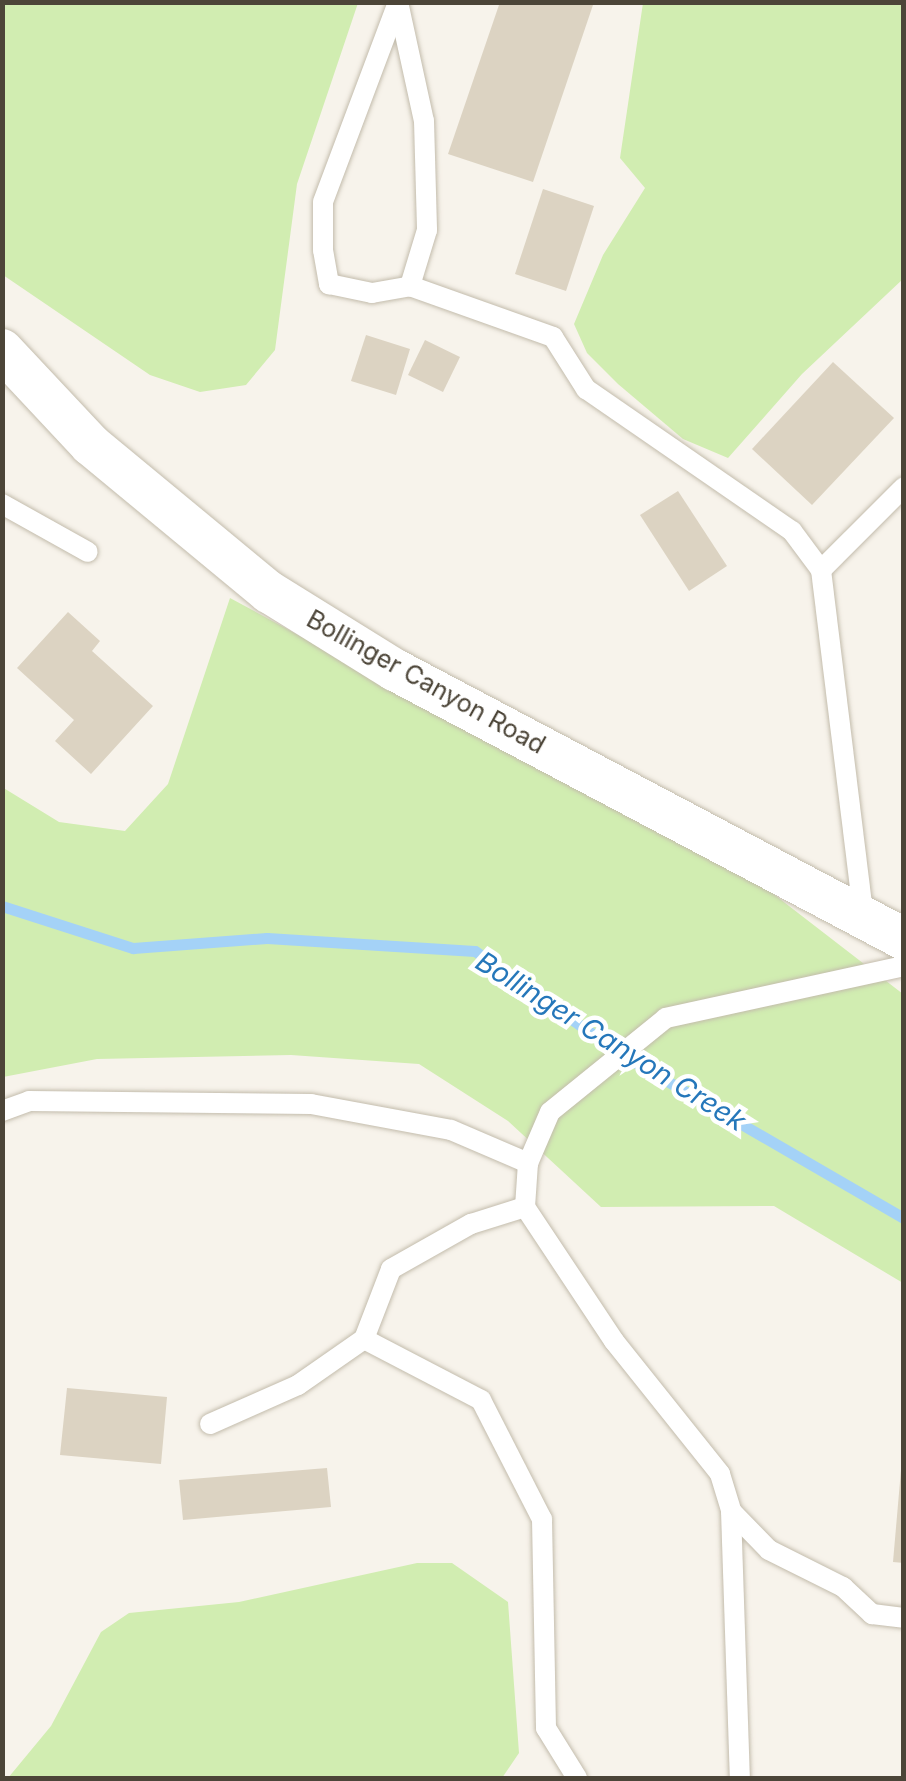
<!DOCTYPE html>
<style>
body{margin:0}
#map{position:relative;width:906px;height:1781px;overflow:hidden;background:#f7f3eb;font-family:Inter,sans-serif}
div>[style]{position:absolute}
.green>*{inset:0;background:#d1edb1}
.stream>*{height:11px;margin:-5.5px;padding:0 5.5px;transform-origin:5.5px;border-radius:5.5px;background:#a4d2f7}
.building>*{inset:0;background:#dcd3c2}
.roads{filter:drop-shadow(0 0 2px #c3bcac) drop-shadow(0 0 2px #c3bcac)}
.lane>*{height:20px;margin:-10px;padding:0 10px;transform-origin:10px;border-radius:10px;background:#fff}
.street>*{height:42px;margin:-21px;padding:0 21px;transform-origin:21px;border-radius:21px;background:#fff}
span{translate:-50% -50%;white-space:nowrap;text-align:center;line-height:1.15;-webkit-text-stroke:9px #fff;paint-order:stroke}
.street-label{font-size:25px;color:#4c4538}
.water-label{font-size:28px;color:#2577ba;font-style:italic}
.frame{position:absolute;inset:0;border:5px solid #4c4538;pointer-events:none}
</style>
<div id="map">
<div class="green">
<i style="clip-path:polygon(2px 3px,358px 3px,297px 184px,275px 350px,246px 385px,200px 392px,150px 375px,3px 275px)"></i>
<i style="clip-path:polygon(643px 3px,903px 3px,903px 279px,802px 374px,728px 458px,683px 439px,618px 384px,587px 353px,574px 324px,603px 255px,645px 188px,620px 158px)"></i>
<i style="clip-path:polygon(230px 598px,767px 889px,903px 994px,903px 1283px,774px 1206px,601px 1207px,508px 1121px,419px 1064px,291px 1055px,97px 1059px,3px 1077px,2px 787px,59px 822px,125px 831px,168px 784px)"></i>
<i style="clip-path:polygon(417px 1563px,452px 1563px,508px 1602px,519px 1753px,502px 1778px,8px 1778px,51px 1726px,101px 1632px,129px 1613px,239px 1602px)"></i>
</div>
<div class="stream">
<i style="left:2px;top:906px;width:138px;rotate:17.8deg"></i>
<i style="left:133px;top:948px;width:134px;rotate:-4.3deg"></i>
<i style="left:267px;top:938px;width:208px;rotate:3.6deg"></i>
<i style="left:475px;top:951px;width:182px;rotate:35.2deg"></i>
<i style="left:624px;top:1056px;width:323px;rotate:30.1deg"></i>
</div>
<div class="building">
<i style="clip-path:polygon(500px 2px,594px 2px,533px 182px,448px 154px)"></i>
<i style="clip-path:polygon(543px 189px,594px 206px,566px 291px,515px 274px)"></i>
<i style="clip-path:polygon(366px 335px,410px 349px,396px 395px,351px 381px)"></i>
<i style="clip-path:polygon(425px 340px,460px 357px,443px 392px,408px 375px)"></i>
<i style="clip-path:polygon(833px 362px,894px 418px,812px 505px,752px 449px)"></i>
<i style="clip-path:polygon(678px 491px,727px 566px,689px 591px,640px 515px)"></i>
<i style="clip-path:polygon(68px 612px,100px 641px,92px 651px,153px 706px,91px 774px,55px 741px,74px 720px,17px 668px)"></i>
<i style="clip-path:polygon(67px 1388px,167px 1397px,161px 1464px,60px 1455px)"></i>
<i style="clip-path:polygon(327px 1468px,331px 1507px,183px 1520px,179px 1480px)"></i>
<i style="clip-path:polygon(901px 1470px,904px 1471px,904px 1563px,893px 1562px)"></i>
</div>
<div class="roads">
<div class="lane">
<i style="left:398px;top:2px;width:122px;rotate:77.7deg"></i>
<i style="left:424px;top:121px;width:109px;rotate:88.4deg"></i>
<i style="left:427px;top:230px;width:59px;rotate:106.9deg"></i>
<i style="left:410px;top:286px;width:152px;rotate:19.6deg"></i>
<i style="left:553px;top:337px;width:62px;rotate:57.6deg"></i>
<i style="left:586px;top:389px;width:250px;rotate:34.6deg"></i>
<i style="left:792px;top:531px;width:49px;rotate:53.4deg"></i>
<i style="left:821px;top:570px;width:346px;rotate:83deg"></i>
<i style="left:397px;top:5px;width:210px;rotate:110.6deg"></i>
<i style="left:323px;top:202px;width:48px;rotate:90deg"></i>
<i style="left:323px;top:250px;width:35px;rotate:80deg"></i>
<i style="left:329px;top:284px;width:44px;rotate:11.8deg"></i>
<i style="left:372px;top:293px;width:39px;rotate:-10deg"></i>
<i style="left:2px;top:504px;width:98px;rotate:29.2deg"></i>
<i style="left:821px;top:570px;width:117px;rotate:-45deg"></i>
<i style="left:904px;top:966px;width:244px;rotate:167.7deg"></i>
<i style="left:666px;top:1018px;width:149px;rotate:141deg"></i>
<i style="left:550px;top:1112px;width:56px;rotate:113.3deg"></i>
<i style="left:528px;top:1163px;width:44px;rotate:93.9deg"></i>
<i style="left:525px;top:1207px;width:161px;rotate:56.4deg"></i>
<i style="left:614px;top:1341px;width:170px;rotate:51.4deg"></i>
<i style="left:720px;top:1474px;width:39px;rotate:73deg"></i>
<i style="left:731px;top:1511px;width:54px;rotate:45.7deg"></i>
<i style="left:769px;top:1550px;width:83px;rotate:26.6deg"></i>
<i style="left:843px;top:1587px;width:40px;rotate:43deg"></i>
<i style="left:872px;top:1614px;width:32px;rotate:7deg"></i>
<i style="left:2px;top:1111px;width:29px;rotate:-20deg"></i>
<i style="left:29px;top:1101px;width:282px;rotate:0.6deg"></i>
<i style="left:311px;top:1104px;width:142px;rotate:10.5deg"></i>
<i style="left:451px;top:1130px;width:84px;rotate:23.2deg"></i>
<i style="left:364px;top:1339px;width:132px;rotate:27.5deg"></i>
<i style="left:481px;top:1400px;width:134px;rotate:62.9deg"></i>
<i style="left:542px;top:1519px;width:209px;rotate:88.9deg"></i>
<i style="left:546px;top:1728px;width:59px;rotate:58.2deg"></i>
<i style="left:210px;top:1424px;width:96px;rotate:-23.9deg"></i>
<i style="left:298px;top:1385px;width:80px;rotate:-34.9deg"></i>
<i style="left:364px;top:1339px;width:75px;rotate:-68.9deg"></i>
<i style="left:391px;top:1269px;width:92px;rotate:-29.4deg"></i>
<i style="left:471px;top:1224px;width:57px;rotate:-17.5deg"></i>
<i style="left:731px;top:1511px;width:267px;rotate:88.1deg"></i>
</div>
<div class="street">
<i style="left:2px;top:350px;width:130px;rotate:46.9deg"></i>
<i style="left:91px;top:445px;width:231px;rotate:39.6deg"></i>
<i style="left:269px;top:592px;width:148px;rotate:31.8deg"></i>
<i style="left:395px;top:670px;width:576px;rotate:27.86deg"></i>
</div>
</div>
<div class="street-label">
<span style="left:426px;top:682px;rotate:29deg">Bollinger Canyon Road</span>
</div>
<div class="water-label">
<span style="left:611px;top:1041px;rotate:32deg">Bollinger Canyon Creek</span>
</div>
<div class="frame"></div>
</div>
